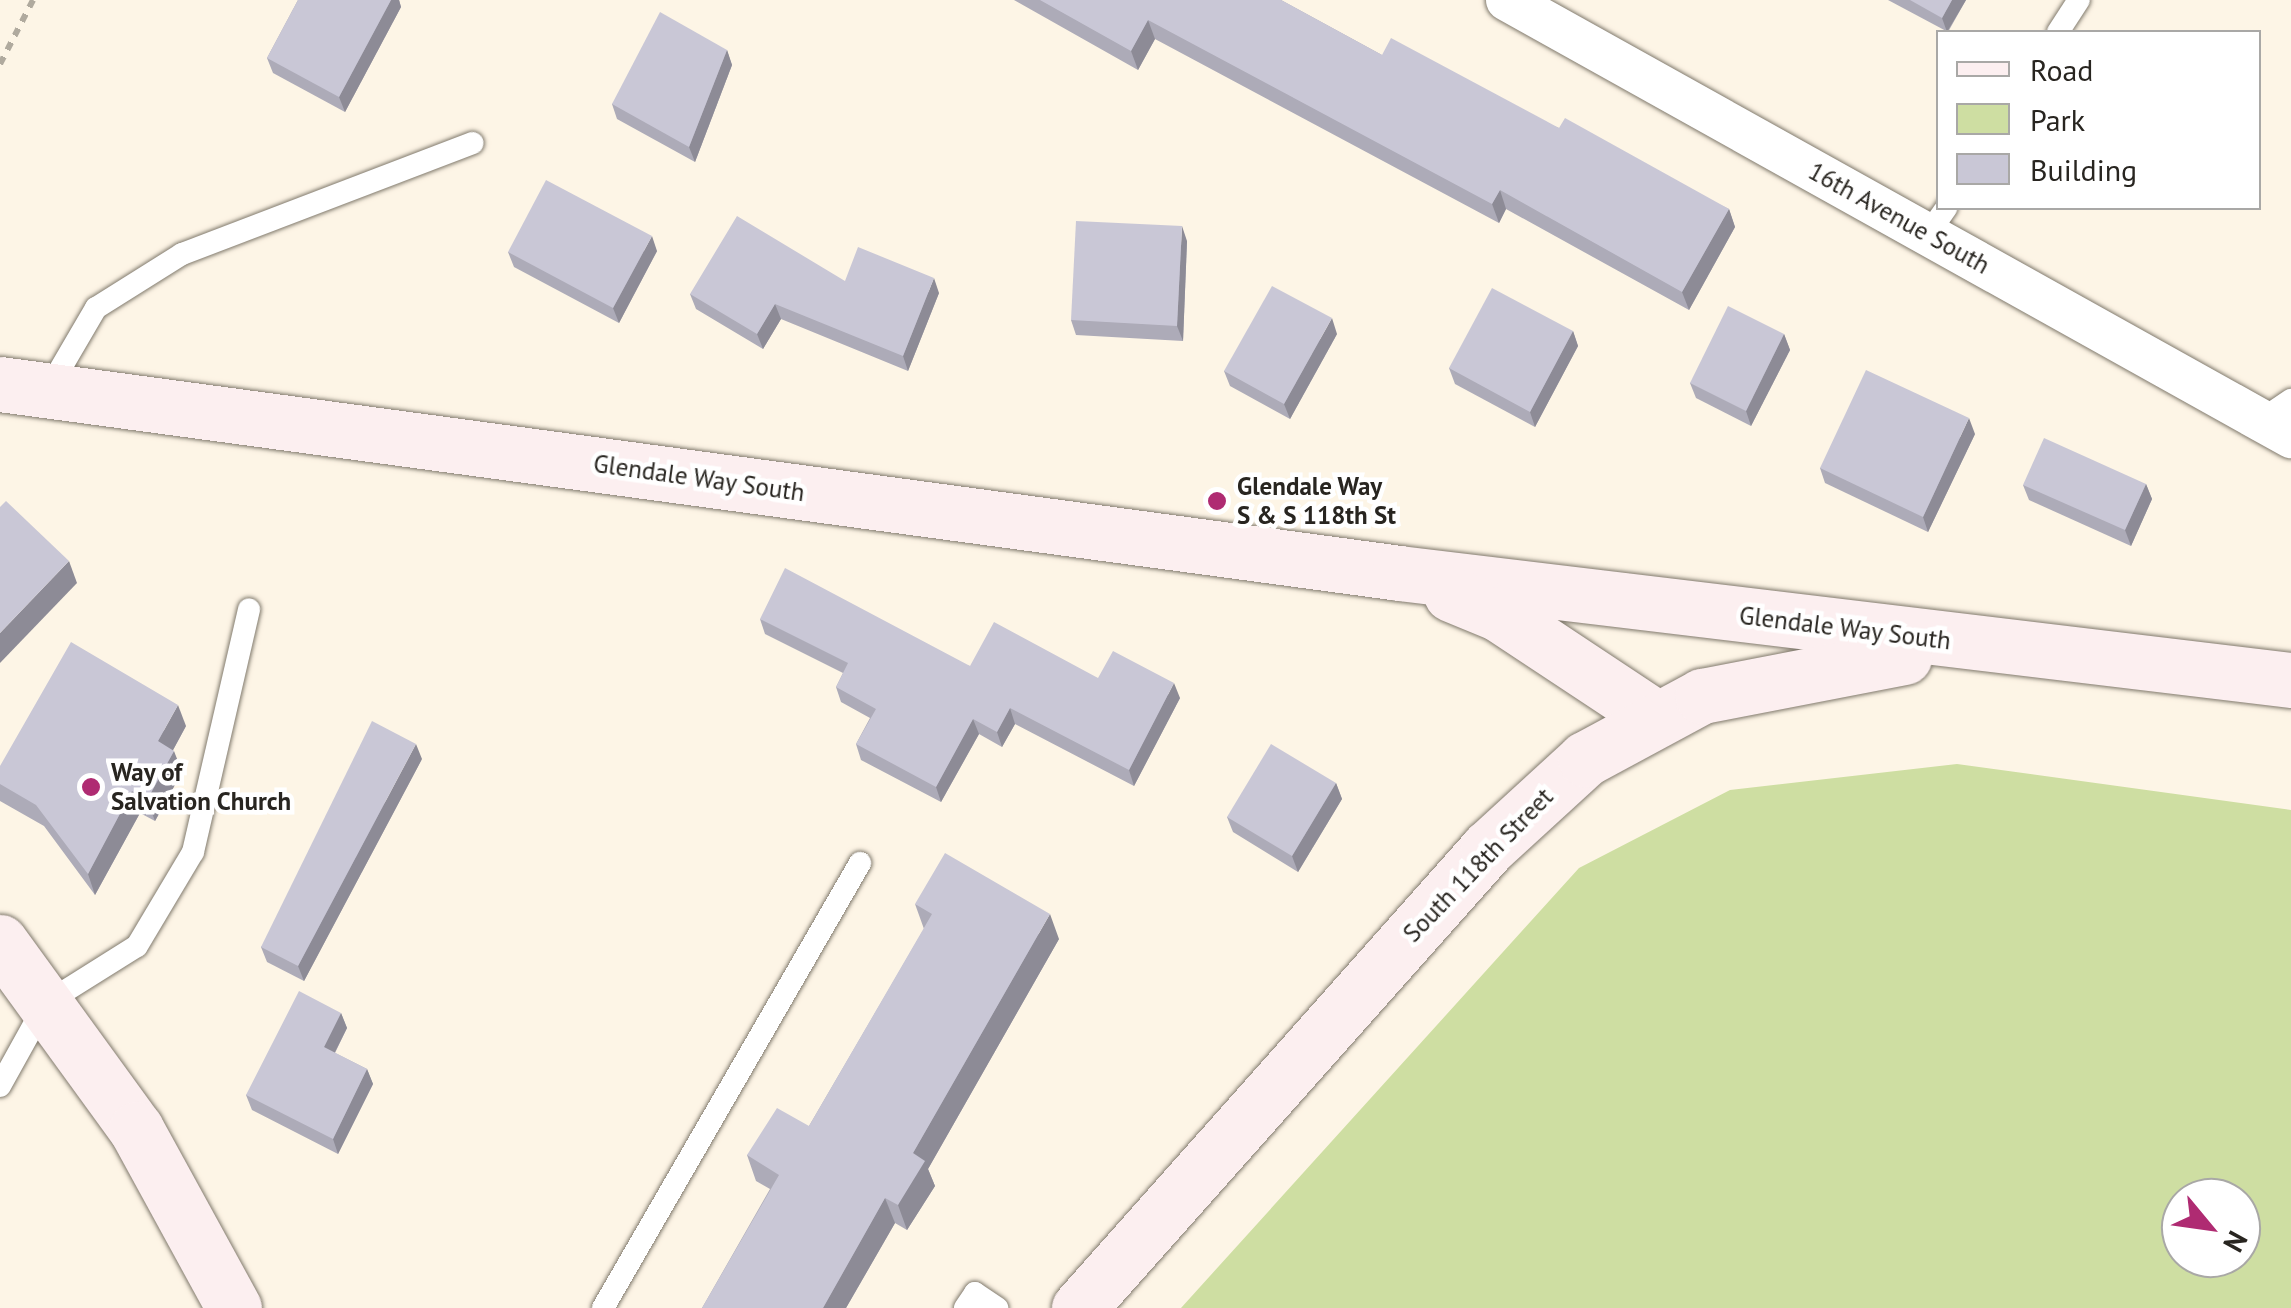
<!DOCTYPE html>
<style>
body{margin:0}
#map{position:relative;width:2291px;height:1308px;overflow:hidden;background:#fdf5e6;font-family:"PT Sans",sans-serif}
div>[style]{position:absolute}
.green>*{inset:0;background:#cedea2}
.path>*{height:6px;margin-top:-3px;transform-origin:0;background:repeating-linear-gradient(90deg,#b0aa9e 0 8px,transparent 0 16px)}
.roads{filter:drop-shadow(0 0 2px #817a6d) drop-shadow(0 0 2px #817a6d)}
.lane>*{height:22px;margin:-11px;padding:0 11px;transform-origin:11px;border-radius:11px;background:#fff}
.street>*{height:42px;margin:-21px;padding:0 21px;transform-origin:21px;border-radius:21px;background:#fff}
.secondary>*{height:55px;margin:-27.5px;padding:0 27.5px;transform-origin:27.5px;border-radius:27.5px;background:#fceff0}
.wall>*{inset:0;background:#adabb8}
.shaded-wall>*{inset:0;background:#8d8b96}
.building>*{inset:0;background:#c9c7d6}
.dots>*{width:28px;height:28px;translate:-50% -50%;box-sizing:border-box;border:5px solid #fff;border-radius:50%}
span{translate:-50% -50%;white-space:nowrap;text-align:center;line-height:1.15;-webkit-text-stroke:9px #fff;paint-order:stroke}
.street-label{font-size:25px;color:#282520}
.poi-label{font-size:25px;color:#282520;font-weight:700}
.left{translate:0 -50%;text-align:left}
.legend{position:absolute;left:1936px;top:30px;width:325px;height:180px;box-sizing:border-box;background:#fff;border:2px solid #a9a8a6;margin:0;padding:12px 18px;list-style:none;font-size:30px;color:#282520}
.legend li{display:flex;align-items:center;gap:20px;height:50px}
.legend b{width:50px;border:2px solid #a9a8a6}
.north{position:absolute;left:2161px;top:1178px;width:100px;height:100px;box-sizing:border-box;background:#fff;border:2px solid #a9a8a6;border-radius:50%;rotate:119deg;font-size:28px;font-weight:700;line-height:40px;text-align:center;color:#282520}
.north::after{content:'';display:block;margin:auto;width:35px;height:45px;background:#af2b72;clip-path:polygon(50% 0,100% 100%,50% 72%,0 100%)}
</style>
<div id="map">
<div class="green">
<i style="clip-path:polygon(evenodd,1957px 764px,2291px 810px,2291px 1308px,1181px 1308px,1579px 868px,1730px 790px,1957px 764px,2181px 1198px,2241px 1198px,2241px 1258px,2181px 1258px,2181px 1198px)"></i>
</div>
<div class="path">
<i style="left:0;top:64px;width:72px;rotate:-62.7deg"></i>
</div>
<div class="roads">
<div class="lane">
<i style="left:2058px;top:32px;width:38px;rotate:-57deg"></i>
<i style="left:1928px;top:234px;width:32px;rotate:-55deg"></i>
<i style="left:48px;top:390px;width:95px;rotate:-59.7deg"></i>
<i style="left:96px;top:308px;width:102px;rotate:-32.1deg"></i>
<i style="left:182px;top:254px;width:311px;rotate:-20.9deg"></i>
<i style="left:2261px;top:420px;width:36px;rotate:-34deg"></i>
<i style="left:0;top:1086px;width:95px;rotate:-61deg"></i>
<i style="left:46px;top:1003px;width:107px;rotate:-32.1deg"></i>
<i style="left:137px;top:946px;width:109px;rotate:-59.2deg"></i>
<i style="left:193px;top:852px;width:249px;rotate:-77deg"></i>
<i style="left:603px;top:1308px;width:514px;rotate:-59.99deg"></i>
<i style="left:965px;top:1308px;width:18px;rotate:-56deg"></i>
<i style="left:975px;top:1293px;width:27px;rotate:34deg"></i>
</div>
<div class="street">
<i style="left:1507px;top:0;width:898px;rotate:29.14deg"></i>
</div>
<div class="secondary">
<i style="left:0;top:384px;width:1412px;rotate:7.69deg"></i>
<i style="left:1399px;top:573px;width:898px;rotate:6.84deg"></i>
<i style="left:1451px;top:594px;width:52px;rotate:22.6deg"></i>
<i style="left:1499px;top:614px;width:185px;rotate:33.5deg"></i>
<i style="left:0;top:942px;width:231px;rotate:54deg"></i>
<i style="left:136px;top:1129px;width:204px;rotate:61.3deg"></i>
<i style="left:1079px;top:1308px;width:616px;rotate:-48.36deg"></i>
<i style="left:1488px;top:848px;width:132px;rotate:-42.5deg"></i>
<i style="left:1585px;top:759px;width:133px;rotate:-28.3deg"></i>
<i style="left:1702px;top:696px;width:206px;rotate:-10.9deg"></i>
</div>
</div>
<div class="wall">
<i style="clip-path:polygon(298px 0,399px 0,401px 7px,345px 112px,273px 73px,267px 58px)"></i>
<i style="clip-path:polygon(1014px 0,1281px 0,1382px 55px,1559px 128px,1729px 209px,1735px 227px,1689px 310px,1506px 209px,1499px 223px,1155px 39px,1138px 70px)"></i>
<i style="clip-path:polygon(1888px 0,1966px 0,1948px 32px)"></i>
<i style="clip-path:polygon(727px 50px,732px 65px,695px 162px,617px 119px,612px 104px)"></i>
<i style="clip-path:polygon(1187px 241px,1183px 341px,1076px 335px,1071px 320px)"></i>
<i style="clip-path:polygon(657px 251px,619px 323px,514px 267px,508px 252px)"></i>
<i style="clip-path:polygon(845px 281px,939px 293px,908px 371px,781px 319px,763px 349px,696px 309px,690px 294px)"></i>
<i style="clip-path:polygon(1573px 331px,1578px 346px,1535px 427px,1455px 384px,1449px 368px)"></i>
<i style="clip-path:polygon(1337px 334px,1290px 419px,1230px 386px,1224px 371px)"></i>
<i style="clip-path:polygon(1784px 334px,1790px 350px,1751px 426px,1696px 398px,1690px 383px)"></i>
<i style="clip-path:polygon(1975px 434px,1928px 532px,1825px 483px,1820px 468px)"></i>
<i style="clip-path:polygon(2146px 484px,2152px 499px,2131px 546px,2029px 500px,2023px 485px)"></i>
<i style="clip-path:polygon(760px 619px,970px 666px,1098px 678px,1180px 698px,1134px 786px,1015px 724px,1002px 747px,979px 734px,941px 802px,861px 760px,856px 744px,870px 718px,841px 702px,836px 687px,843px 673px,765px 634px)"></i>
<i style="clip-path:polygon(186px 726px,173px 750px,182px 772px,155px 821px,140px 813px,95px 895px,44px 826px,0 801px,0 766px)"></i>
<i style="clip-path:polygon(422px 759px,304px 981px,267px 962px,261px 947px)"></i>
<i style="clip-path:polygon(1336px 783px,1342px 799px,1298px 872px,1233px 832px,1227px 817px)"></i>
<i style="clip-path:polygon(915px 904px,1059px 939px,928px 1169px,935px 1186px,907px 1230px,895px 1223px,846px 1308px,702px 1308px,770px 1189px,756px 1181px,747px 1155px,809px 1126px,924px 929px)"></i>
<i style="clip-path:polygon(341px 1013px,347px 1028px,335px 1053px,367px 1069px,373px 1084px,338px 1154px,252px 1110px,246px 1095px)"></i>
</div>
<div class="shaded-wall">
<i style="clip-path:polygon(391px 0,399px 0,401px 7px,345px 112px,339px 97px)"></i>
<i style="clip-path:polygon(1952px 0,1966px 0,1947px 32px,1942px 18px)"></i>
<i style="clip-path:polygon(1148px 20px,1155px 39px,1138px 70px,1131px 51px)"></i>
<i style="clip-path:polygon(727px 50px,732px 65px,695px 162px,689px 147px)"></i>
<i style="clip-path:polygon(1500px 190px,1506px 209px,1499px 223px,1492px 204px)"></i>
<i style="clip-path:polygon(1729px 209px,1735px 227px,1689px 310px,1682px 292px)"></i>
<i style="clip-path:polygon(1182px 226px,1187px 241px,1183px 341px,1177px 326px)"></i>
<i style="clip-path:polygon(652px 236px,657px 251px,619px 323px,613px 308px)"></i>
<i style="clip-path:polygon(934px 278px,939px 293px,908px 371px,903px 356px)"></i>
<i style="clip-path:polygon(775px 304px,781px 319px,763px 349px,757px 334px)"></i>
<i style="clip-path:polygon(1332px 318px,1337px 334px,1290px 419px,1284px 404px)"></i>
<i style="clip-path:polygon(1573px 331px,1578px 346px,1535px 427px,1530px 412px)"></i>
<i style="clip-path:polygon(1784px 334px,1790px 350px,1751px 426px,1746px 411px)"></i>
<i style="clip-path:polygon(1969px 418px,1975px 434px,1928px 532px,1923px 517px)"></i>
<i style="clip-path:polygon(2146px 484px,2152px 499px,2131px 546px,2125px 530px)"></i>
<i style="clip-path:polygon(69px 561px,77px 583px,0 663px,0 633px)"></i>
<i style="clip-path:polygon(1174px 683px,1180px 698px,1134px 786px,1129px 770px)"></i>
<i style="clip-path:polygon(178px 705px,186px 726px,166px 763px,158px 741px)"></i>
<i style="clip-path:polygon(1010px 708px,1015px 724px,1002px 747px,997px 732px)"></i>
<i style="clip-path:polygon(973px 719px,979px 734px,941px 802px,936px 787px)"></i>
<i style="clip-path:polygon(416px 744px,422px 759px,304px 981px,298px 966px)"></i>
<i style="clip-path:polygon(174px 751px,182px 772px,155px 821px,147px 800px)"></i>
<i style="clip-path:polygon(1336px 783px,1342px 799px,1298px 872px,1292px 856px)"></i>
<i style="clip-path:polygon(132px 791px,140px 813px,95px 895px,88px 874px)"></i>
<i style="clip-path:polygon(1050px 914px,1059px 939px,928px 1169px,935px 1186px,907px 1230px,898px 1205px,913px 1153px)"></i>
<i style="clip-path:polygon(341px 1013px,347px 1028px,330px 1062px,324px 1047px)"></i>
<i style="clip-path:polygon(367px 1069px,373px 1084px,338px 1154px,333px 1139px)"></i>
<i style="clip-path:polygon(885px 1198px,895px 1223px,846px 1308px,823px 1308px)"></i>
</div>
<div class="building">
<i style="clip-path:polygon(298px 0,391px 0,339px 97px,267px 58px)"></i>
<i style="clip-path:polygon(1040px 0,1281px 0,1382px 55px,1391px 38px,1559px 128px,1565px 118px,1729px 209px,1682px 292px,1500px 190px,1492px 204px,1148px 20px,1131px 51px)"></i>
<i style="clip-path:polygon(1910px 0,1952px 0,1942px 18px)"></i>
<i style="clip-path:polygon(660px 12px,727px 50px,689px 147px,612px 104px)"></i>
<i style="clip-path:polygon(546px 180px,652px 236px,613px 308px,508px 252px)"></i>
<i style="clip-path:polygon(737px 216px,845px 281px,858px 247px,934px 278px,903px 356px,775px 304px,757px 334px,690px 294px)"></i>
<i style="clip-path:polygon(1076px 221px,1182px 226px,1177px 326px,1071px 320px)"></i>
<i style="clip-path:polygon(1272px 286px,1332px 318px,1284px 404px,1224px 371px)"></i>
<i style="clip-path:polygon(1492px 288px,1573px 331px,1530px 412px,1449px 368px)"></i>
<i style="clip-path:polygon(1728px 306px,1784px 334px,1746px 411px,1690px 383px)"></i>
<i style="clip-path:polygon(1866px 370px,1969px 418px,1923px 517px,1820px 468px)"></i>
<i style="clip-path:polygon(2044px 438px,2146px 484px,2125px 530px,2023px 485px)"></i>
<i style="clip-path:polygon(6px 501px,69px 561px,0 633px,0 507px)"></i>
<i style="clip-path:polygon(785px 568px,970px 666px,994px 622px,1098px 678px,1113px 651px,1174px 683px,1129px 770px,1010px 708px,997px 732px,973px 719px,936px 787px,856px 744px,876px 709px,836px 687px,848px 663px,760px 619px)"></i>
<i style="clip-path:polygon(71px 642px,178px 705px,158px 741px,174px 751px,147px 800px,132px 791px,88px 874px,36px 805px,0 784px,0 766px)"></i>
<i style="clip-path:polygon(372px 721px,416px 744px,298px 966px,261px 947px)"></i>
<i style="clip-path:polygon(1271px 744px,1336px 783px,1292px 856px,1227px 817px)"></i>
<i style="clip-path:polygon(945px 853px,1050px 914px,913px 1153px,925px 1161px,898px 1205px,885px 1198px,823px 1308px,702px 1308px,779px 1175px,747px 1155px,777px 1108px,809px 1126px,932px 914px,915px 904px)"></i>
<i style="clip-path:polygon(299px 991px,341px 1013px,324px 1047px,367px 1069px,333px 1139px,246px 1095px)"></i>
</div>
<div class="dots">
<i style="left:1217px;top:501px;background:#af2b72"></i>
<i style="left:91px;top:787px;background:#af2b72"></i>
</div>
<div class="street-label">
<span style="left:1899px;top:218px;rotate:29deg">16th Avenue South</span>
<span style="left:699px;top:478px;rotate:8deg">Glendale Way South</span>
<span style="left:1845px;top:628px;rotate:7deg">Glendale Way South</span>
<span style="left:1478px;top:865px;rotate:-46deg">South 118th Street</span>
</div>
<div class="poi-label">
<span class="left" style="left:1237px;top:501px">Glendale Way<br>S &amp; S 118th St</span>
<span class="left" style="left:111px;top:787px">Way of<br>Salvation Church</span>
</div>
<ul class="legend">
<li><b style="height:12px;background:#fceff0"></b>Road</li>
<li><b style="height:28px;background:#cedea2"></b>Park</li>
<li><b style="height:28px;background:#c9c7d6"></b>Building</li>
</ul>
<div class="north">N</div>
</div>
